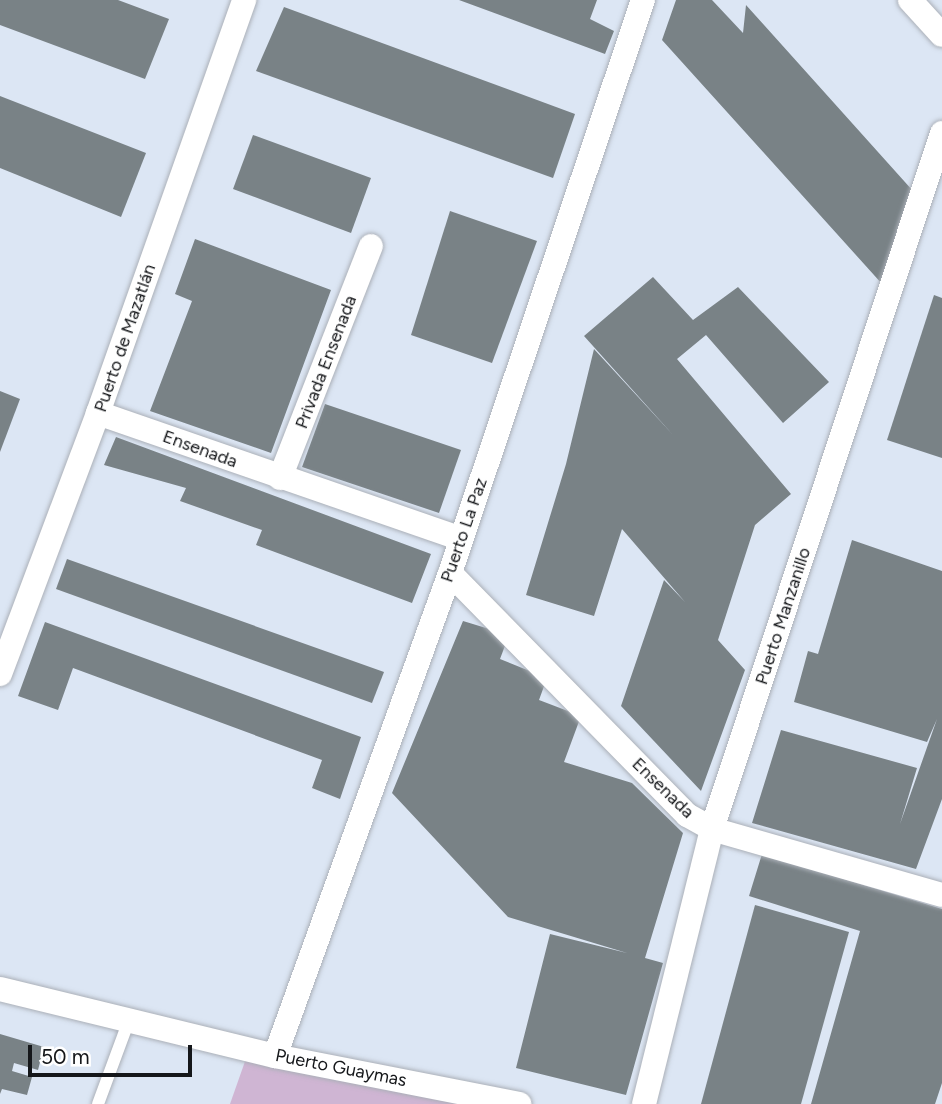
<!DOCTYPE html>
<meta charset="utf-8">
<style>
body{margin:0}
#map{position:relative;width:942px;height:1104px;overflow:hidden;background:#eef3fb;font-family:Figtree,sans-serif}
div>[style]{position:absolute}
.built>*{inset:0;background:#dce6f4}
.green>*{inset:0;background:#cfb5d3}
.building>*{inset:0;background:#798286}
.roads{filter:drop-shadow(0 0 2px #abb0b8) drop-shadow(0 0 2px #abb0b8)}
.lane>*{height:12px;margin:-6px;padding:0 6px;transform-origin:6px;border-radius:6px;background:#fff}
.street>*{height:24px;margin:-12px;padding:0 12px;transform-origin:12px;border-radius:12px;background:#fff}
span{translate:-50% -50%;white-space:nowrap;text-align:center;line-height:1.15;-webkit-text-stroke:5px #fff;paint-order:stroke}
.street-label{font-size:18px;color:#15171a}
.scale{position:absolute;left:28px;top:1045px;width:164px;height:32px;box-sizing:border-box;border:4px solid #15171a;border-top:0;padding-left:9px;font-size:21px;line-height:24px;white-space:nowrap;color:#15171a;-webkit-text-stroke:5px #fff;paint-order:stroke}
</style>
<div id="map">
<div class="built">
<i style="clip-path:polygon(0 0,942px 0,942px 1104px,0 1104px)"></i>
</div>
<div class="green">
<i style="clip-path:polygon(249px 1050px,516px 1104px,230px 1104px)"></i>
</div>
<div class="building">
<i style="clip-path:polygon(0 0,118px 0,169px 19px,145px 79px,0 25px)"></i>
<i style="clip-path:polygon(459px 0,597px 0,590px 19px,614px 31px,605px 54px)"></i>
<i style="clip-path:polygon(676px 0,712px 0,743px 33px,746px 5px,913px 191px,883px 285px,662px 40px)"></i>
<i style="clip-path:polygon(284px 7px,575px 114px,553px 178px,256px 71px)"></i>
<i style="clip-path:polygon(0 96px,146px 153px,121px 217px,0 168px)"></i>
<i style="clip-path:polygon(253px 135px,371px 178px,351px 233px,233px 189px)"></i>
<i style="clip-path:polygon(450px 211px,537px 241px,492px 363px,411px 335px)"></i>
<i style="clip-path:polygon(195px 239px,331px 290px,271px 453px,150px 411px,192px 301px,175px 294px)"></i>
<i style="clip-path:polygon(653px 277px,693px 320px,738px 287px,829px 382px,783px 423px,706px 335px,677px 359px,791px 494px,755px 525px,718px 640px,745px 670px,701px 791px,621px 706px,664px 580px,685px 602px,622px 529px,594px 616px,526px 595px,566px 464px,594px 349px,674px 436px,584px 336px)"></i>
<i style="clip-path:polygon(934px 295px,942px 298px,942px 458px,887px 440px)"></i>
<i style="clip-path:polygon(0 391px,20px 399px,0 452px)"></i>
<i style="clip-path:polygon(325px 404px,461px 450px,439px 513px,302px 467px)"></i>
<i style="clip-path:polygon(116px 437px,431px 554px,412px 603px,256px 545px,262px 530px,180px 501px,186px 488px,104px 465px)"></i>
<i style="clip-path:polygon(852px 540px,942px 571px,942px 799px,916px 869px,752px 823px,781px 730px,917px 768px,900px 824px,937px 719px,927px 742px,794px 702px,808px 651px,818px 654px)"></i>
<i style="clip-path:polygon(67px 559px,384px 672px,372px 703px,56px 589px)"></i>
<i style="clip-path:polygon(463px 621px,509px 635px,500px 659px,547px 678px,539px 700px,581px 716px,564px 762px,632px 783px,683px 833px,645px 958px,663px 963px,626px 1095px,516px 1068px,550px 934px,627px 953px,508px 917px,392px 793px)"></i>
<i style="clip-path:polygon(45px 622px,361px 737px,340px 799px,312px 788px,322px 760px,73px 668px,58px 710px,18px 696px)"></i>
<i style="clip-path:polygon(762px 854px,942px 909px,942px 1083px,935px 1104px,811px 1104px,860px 931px,749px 896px)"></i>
<i style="clip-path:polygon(755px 905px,849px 932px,801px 1104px,701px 1104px)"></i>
<i style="clip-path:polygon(0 1034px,44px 1047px,38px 1070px,14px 1063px,12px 1071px,32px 1077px,27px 1095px,2px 1089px,0 1094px)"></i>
</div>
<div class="roads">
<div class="lane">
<i style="left:98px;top:1104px;width:90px;rotate:-69.7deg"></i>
</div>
<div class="street">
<i style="left:910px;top:0;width:47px;rotate:47.6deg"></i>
<i style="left:98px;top:413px;width:384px;rotate:19.1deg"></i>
<i style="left:280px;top:478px;width:249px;rotate:-68.6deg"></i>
<i style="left:450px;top:573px;width:339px;rotate:45.6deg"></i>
<i style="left:687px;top:815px;width:29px;rotate:29deg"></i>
<i style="left:712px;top:829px;width:239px;rotate:16deg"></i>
<i style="left:0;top:674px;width:279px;rotate:-69.4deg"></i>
<i style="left:98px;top:413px;width:438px;rotate:-70.5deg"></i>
<i style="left:0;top:989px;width:283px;rotate:13.7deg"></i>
<i style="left:275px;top:1056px;width:249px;rotate:11.1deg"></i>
<i style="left:275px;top:1056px;width:514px;rotate:-70.08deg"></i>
<i style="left:450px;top:573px;width:605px;rotate:-71.39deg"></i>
<i style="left:644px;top:1104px;width:283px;rotate:-76.1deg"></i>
<i style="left:712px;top:829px;width:733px;rotate:-71.71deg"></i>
</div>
</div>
<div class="street-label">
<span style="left:125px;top:338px;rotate:-71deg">Puerto de Mazatlán</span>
<span style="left:326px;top:362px;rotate:-69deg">Privada Ensenada</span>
<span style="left:200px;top:449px;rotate:20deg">Ensenada</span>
<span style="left:464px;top:530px;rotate:-71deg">Puerto La Paz</span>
<span style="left:783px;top:616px;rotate:-72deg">Puerto Manzanillo</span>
<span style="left:663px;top:788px;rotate:44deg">Ensenada</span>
<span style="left:341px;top:1068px;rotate:11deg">Puerto Guaymas</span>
</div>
<div class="scale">50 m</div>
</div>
